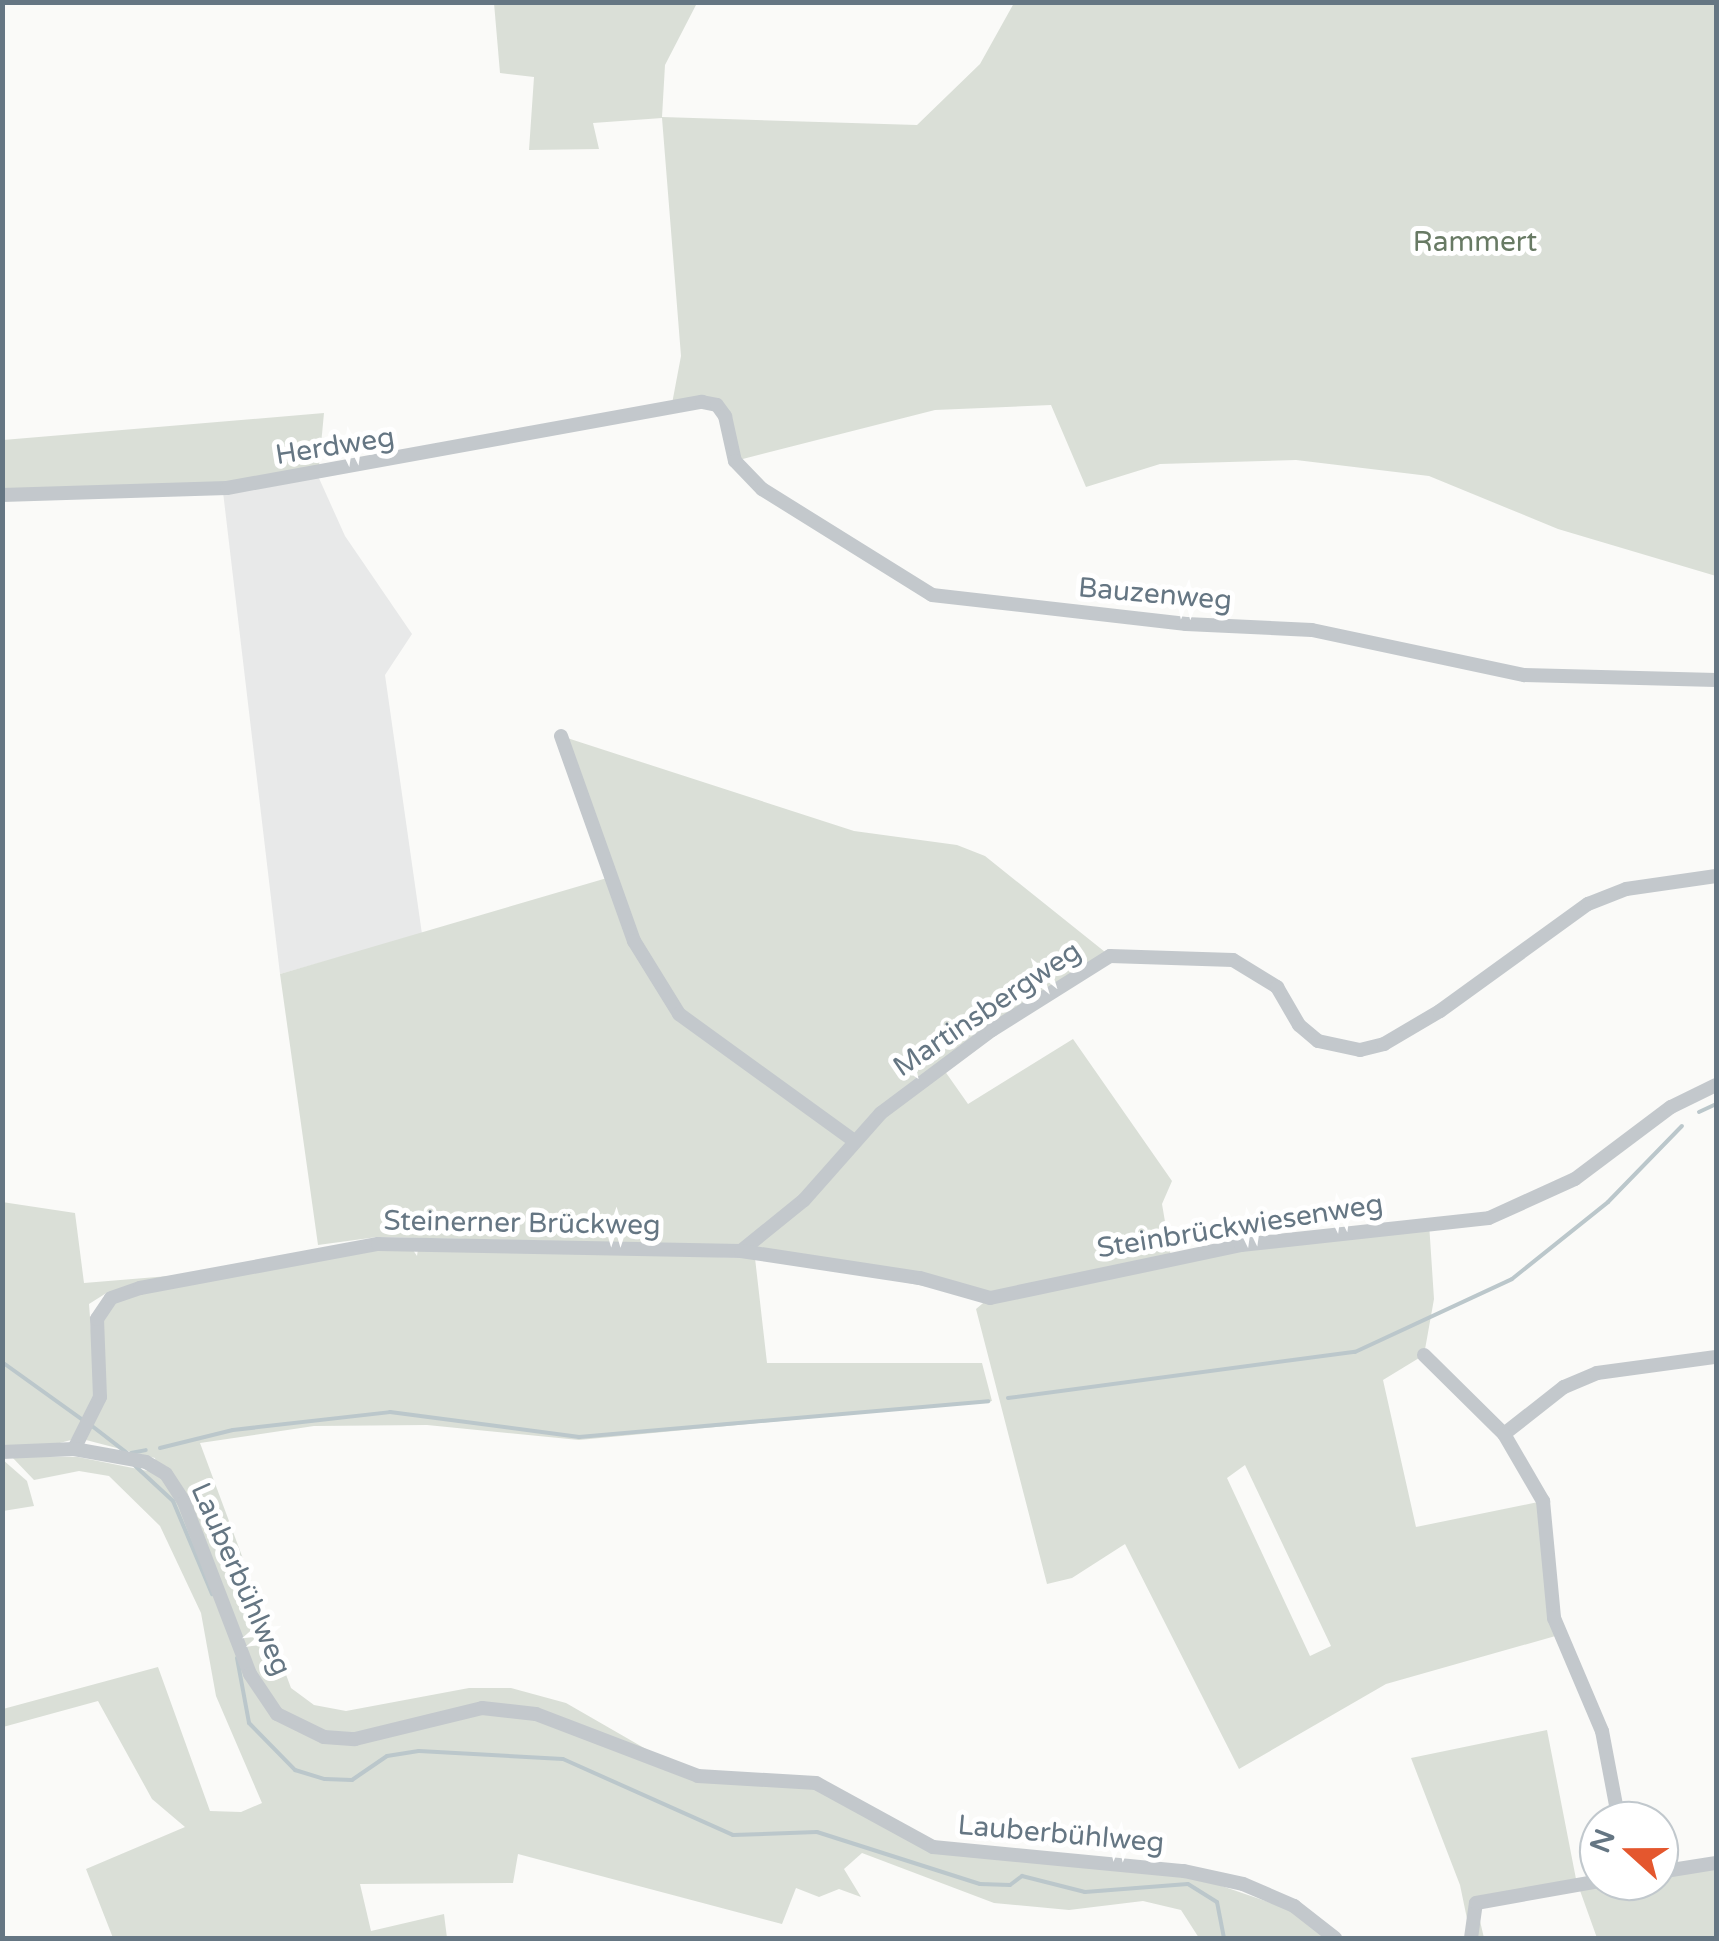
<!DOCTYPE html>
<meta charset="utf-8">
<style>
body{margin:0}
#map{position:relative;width:1719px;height:1941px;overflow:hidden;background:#fafaf8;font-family:"Varela Round",sans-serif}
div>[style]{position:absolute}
.built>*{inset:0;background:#e8e9e9}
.green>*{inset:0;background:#dadfd7}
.stream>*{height:4px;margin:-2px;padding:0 2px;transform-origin:2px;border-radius:2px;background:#bbc7cb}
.minor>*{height:14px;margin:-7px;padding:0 7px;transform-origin:7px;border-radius:7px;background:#c3c8cc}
span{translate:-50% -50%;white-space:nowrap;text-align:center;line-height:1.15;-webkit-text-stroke:10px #fff;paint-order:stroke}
.park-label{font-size:28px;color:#687a64}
.street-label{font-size:28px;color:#657683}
.frame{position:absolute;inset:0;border:5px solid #657683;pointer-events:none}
.north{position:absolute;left:1579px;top:1801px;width:100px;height:100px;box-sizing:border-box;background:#fff;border:2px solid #c1c8cd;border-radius:50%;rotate:291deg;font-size:28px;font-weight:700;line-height:40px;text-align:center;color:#657683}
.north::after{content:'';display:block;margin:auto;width:35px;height:45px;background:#e4572e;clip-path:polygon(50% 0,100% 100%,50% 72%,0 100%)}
</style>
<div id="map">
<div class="built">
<i style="clip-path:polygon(318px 476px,345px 536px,412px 634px,385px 675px,422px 934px,280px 974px,223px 492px)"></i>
</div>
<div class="green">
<i style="clip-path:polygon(494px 3px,697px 3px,665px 65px,662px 117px,917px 125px,980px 64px,1014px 3px,1716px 3px,1716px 576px,1558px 529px,1429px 476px,1296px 460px,1160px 464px,1086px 487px,1051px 405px,935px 410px,735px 461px,717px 405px,671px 409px,681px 356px,662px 118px,593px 123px,599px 149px,529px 150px,534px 77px,500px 73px)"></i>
<i style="clip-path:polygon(324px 413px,318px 476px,227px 488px,3px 489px,3px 440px)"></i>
<i style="clip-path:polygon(evenodd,561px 736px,854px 831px,957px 845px,985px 856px,1110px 956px,942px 1067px,968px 1104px,1073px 1039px,1172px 1181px,1162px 1204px,1171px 1257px,1429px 1223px,1434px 1299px,1424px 1355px,1383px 1380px,1416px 1527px,1543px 1501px,1559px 1635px,1386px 1684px,1239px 1769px,1125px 1544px,1072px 1578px,1047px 1584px,976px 1309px,988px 1299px,719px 1245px,377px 1237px,318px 1245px,280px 974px,607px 878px,561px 736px,1245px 1465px,1331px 1646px,1310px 1656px,1227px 1478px,1245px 1465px)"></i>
<i style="clip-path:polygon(2px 1202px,75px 1213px,84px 1283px,181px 1275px,108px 1292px,89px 1304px,96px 1397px,71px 1440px,52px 1445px,3px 1445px)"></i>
<i style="clip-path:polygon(378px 1246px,411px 1247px,417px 1256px,418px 1249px,755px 1258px,767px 1363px,982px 1363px,992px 1401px,579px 1440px,427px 1425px,314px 1426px,200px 1443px,291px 1688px,314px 1705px,346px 1711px,469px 1688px,511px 1688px,566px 1703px,698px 1779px,815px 1786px,932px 1849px,1184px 1873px,1289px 1909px,1326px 1938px,1199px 1938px,1181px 1910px,1143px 1901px,1069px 1910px,994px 1903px,862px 1853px,844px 1869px,861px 1897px,839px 1889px,819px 1897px,796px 1888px,782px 1924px,518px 1854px,513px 1883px,360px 1884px,371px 1931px,444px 1914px,447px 1938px,113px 1938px,86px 1869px,185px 1827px,152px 1799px,98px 1701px,3px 1727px,3px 1709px,158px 1667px,210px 1811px,241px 1812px,262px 1803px,216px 1696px,201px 1613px,160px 1526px,109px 1476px,79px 1471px,34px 1480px,11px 1456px,78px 1457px,158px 1473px,155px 1458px,86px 1440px,104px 1402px,99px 1328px,108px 1306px,141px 1291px)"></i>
<i style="clip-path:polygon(2px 1459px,27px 1481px,34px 1506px,3px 1511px)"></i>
<i style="clip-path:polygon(1547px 1730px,1577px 1884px,1659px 1881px,1659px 1872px,1716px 1863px,1716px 1938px,1597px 1938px,1578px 1885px,1476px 1904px,1484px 1938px,1471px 1938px,1460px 1885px,1411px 1758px)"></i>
</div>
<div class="stream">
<i style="left:1699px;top:1112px;width:19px;rotate:-25deg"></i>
<i style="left:2px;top:1362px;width:101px;rotate:35.7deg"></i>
<i style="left:1008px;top:1398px;width:350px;rotate:-7.6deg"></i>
<i style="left:1355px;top:1352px;width:173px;rotate:-24.9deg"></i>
<i style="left:1512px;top:1279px;width:123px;rotate:-38.7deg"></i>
<i style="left:1608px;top:1202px;width:106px;rotate:-45.8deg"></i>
<i style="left:92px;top:1426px;width:44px;rotate:37.6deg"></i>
<i style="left:160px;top:1448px;width:75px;rotate:-13.9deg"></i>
<i style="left:233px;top:1430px;width:158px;rotate:-6.5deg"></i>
<i style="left:390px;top:1412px;width:191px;rotate:7.5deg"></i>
<i style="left:579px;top:1437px;width:411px;rotate:-5deg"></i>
<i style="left:131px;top:1453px;width:15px;rotate:-11deg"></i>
<i style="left:131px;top:1462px;width:57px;rotate:42.9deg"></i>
<i style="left:173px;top:1501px;width:101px;rotate:67.2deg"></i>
<i style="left:237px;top:1658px;width:66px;rotate:79.5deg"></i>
<i style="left:249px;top:1723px;width:66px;rotate:45.6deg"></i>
<i style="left:295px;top:1770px;width:31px;rotate:17deg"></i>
<i style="left:325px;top:1779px;width:27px;rotate:2deg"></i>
<i style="left:352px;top:1780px;width:42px;rotate:-34.4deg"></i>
<i style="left:387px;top:1756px;width:32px;rotate:-9deg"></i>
<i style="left:419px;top:1751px;width:144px;rotate:3.2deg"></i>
<i style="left:563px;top:1759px;width:186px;rotate:24.1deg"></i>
<i style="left:733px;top:1835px;width:84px;rotate:-2deg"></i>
<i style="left:817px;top:1832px;width:171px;rotate:17.7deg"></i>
<i style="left:980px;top:1884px;width:30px;rotate:2deg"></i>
<i style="left:1010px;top:1885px;width:15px;rotate:-37deg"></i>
<i style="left:1022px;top:1876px;width:65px;rotate:14.3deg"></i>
<i style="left:1085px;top:1892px;width:103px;rotate:-4.4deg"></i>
<i style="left:1188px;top:1884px;width:34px;rotate:32deg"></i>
<i style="left:1217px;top:1902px;width:37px;rotate:79deg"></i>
</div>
<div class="minor">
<i style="left:2px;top:495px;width:225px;rotate:-1.8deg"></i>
<i style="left:227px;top:488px;width:483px;rotate:-10.3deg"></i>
<i style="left:702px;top:402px;width:15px;rotate:11deg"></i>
<i style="left:717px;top:405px;width:14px;rotate:54deg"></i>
<i style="left:725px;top:416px;width:46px;rotate:77.5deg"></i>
<i style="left:735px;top:461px;width:39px;rotate:46deg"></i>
<i style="left:762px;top:489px;width:200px;rotate:31.9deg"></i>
<i style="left:932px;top:595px;width:256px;rotate:6.5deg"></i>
<i style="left:1186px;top:624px;width:126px;rotate:2.7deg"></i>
<i style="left:1312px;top:630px;width:217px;rotate:12deg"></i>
<i style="left:1524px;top:675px;width:192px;rotate:1.5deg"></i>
<i style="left:561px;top:736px;width:218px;rotate:70.4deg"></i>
<i style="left:634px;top:941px;width:86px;rotate:58.3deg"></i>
<i style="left:679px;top:1014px;width:215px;rotate:35.9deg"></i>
<i style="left:741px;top:1251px;width:81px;rotate:-39deg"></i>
<i style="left:804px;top:1200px;width:116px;rotate:-48.5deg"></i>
<i style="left:881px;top:1113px;width:139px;rotate:-36.8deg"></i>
<i style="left:992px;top:1030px;width:139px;rotate:-32.1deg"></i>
<i style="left:1110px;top:956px;width:123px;rotate:1.9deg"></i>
<i style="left:1233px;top:960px;width:52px;rotate:31.5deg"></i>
<i style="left:1277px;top:987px;width:44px;rotate:59.9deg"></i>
<i style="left:1299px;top:1025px;width:25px;rotate:40deg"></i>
<i style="left:1318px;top:1041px;width:43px;rotate:12.1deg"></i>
<i style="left:1360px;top:1050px;width:25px;rotate:-14deg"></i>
<i style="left:1384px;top:1044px;width:65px;rotate:-30.5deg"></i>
<i style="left:1440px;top:1011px;width:183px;rotate:-35.9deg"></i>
<i style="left:1588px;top:904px;width:41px;rotate:-21.5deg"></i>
<i style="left:1626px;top:889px;width:91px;rotate:-8.2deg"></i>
<i style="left:1424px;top:1355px;width:112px;rotate:44.6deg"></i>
<i style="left:1504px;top:1434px;width:76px;rotate:-38.1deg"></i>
<i style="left:1564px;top:1387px;width:36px;rotate:-23deg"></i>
<i style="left:1597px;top:1373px;width:120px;rotate:-7.7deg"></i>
<i style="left:1504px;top:1434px;width:78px;rotate:59.8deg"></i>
<i style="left:1543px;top:1501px;width:118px;rotate:84.6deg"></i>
<i style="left:1554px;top:1618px;width:123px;rotate:67deg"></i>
<i style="left:1602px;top:1731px;width:92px;rotate:79.3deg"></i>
<i style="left:74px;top:1449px;width:58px;rotate:-63.4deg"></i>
<i style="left:100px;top:1397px;width:78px;rotate:-92.2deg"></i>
<i style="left:97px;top:1319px;width:25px;rotate:-56deg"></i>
<i style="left:111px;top:1298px;width:31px;rotate:-19deg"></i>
<i style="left:140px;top:1288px;width:242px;rotate:-10.5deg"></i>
<i style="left:378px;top:1244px;width:363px;rotate:1.1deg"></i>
<i style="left:741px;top:1251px;width:181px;rotate:8.6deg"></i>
<i style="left:920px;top:1278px;width:73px;rotate:15.9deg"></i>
<i style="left:990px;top:1298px;width:257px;rotate:-11.9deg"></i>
<i style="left:1241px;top:1245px;width:249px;rotate:-6.2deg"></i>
<i style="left:1489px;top:1218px;width:94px;rotate:-24.4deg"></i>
<i style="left:1575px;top:1179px;width:120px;rotate:-36.9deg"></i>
<i style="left:1671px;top:1107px;width:50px;rotate:-26.1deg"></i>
<i style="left:2px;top:1452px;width:72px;rotate:-2.4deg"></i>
<i style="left:74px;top:1449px;width:73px;rotate:10.2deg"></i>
<i style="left:146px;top:1462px;width:23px;rotate:31deg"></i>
<i style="left:166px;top:1474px;width:33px;rotate:57deg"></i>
<i style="left:184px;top:1502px;width:184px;rotate:69deg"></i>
<i style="left:250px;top:1674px;width:48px;rotate:56deg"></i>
<i style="left:277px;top:1714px;width:52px;rotate:26.1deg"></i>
<i style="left:324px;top:1737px;width:31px;rotate:4deg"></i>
<i style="left:355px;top:1739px;width:131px;rotate:-13.7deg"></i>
<i style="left:482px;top:1708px;width:54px;rotate:6.3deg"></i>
<i style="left:536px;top:1714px;width:173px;rotate:20.9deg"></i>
<i style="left:698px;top:1776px;width:118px;rotate:3.4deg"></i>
<i style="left:816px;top:1783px;width:133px;rotate:28.7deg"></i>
<i style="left:933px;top:1847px;width:252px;rotate:5.5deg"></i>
<i style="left:1184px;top:1871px;width:60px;rotate:12.4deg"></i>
<i style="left:1243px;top:1884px;width:56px;rotate:23.3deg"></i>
<i style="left:1294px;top:1906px;width:52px;rotate:38deg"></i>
<i style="left:1659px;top:1872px;width:58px;rotate:-9deg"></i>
<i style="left:1471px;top:1938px;width:35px;rotate:-82deg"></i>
<i style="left:1476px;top:1903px;width:125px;rotate:-10.1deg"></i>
</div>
<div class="park-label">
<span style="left:1475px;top:242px">Rammert</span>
</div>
<div class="street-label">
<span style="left:335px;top:446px;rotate:-9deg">Herdweg</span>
<span style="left:1155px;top:594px;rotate:5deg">Bauzenweg</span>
<span style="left:987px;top:1009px;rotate:-34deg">Martinsbergweg</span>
<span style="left:522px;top:1223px;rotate:1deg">Steinerner Brückweg</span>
<span style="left:1240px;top:1226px;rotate:-9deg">Steinbrückwiesenweg</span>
<span style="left:241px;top:1579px;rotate:66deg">Lauberbühlweg</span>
<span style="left:1061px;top:1834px;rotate:5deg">Lauberbühlweg</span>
</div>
<div class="frame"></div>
<div class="north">N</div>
</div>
